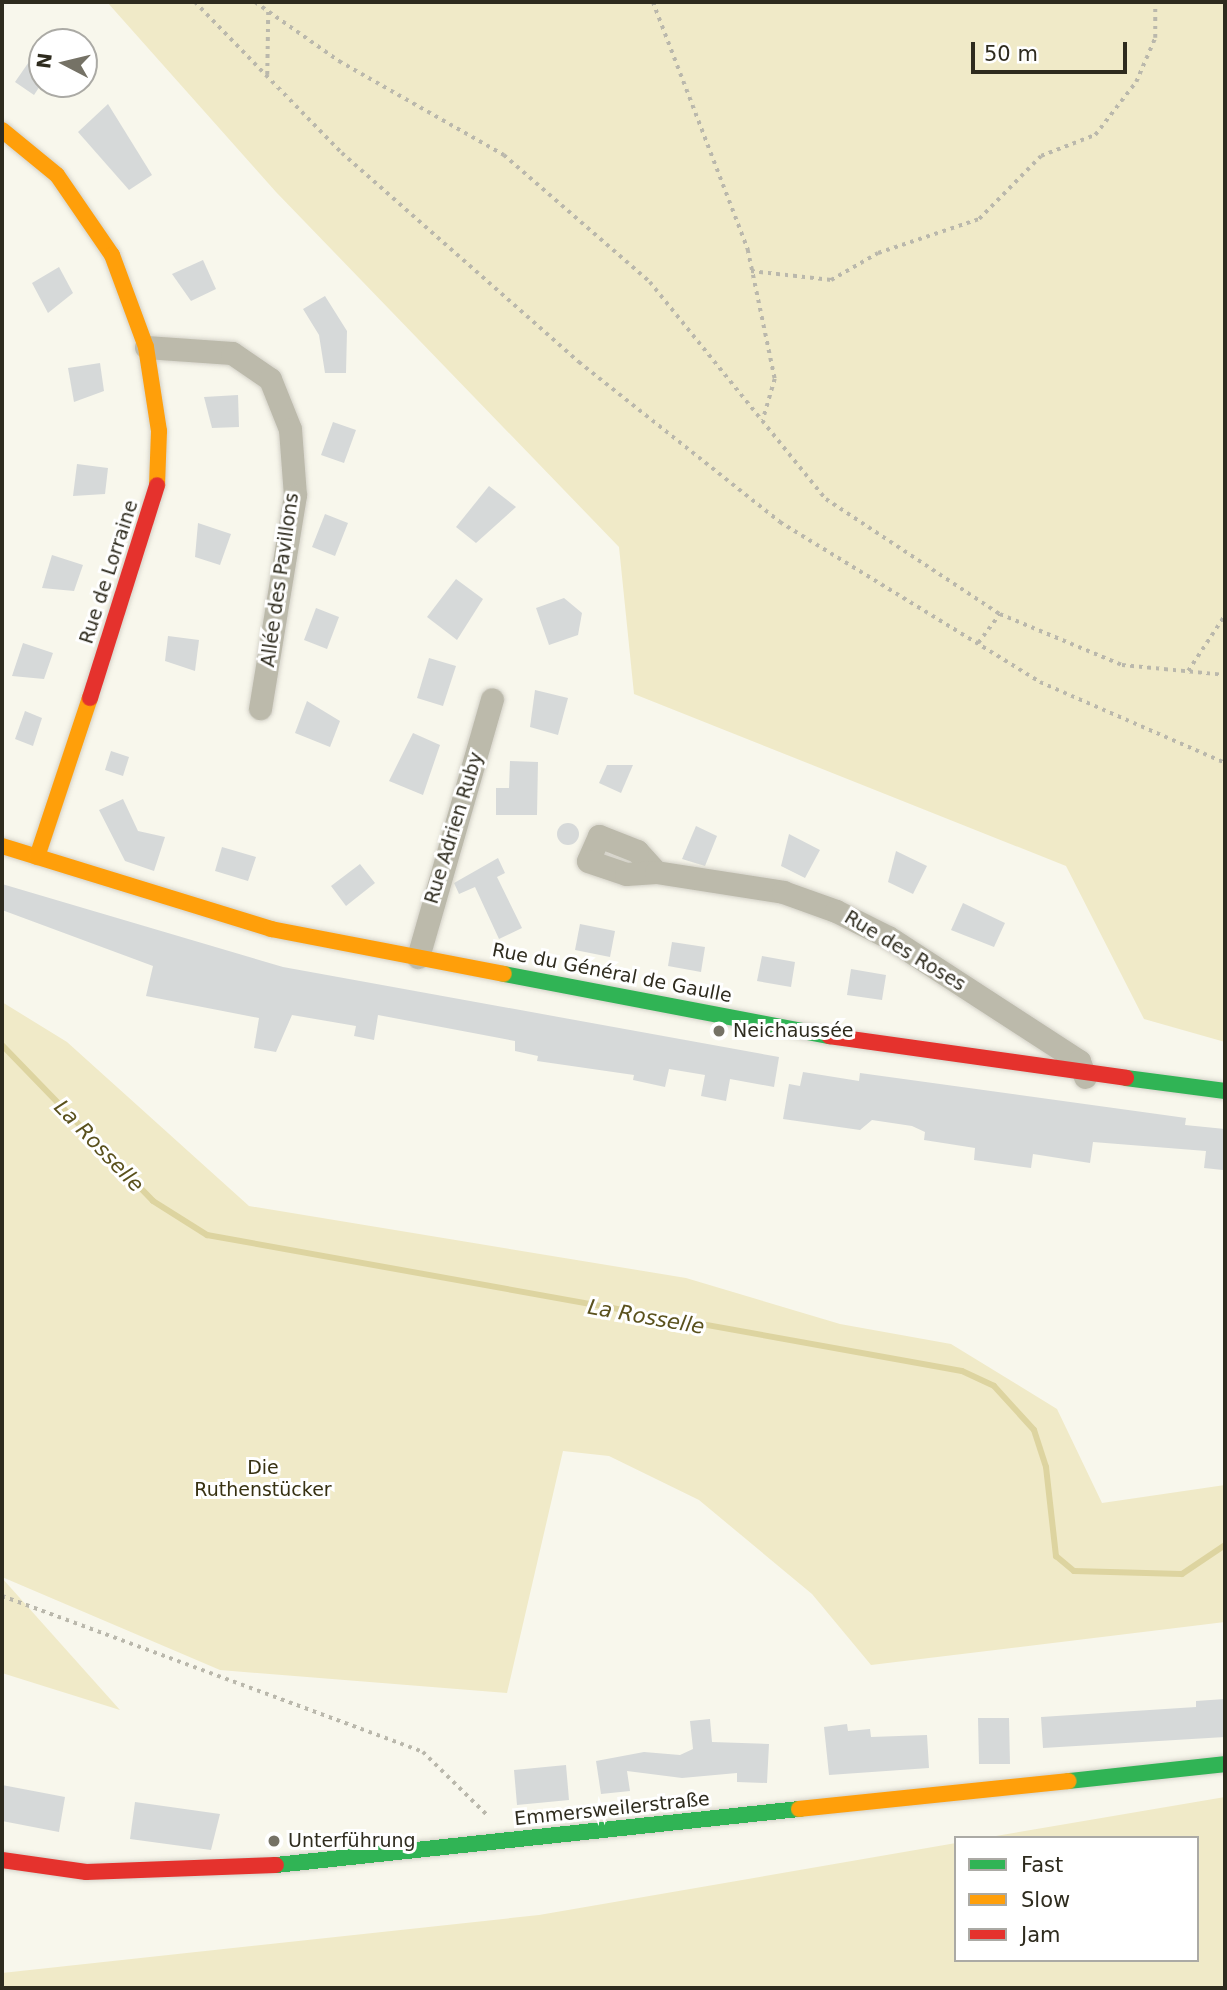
<!DOCTYPE html>
<meta charset="utf-8">
<style>
body{margin:0}
#map{position:relative;width:1227px;height:1990px;overflow:hidden;background:#f8f7ec;font-family:"DejaVu Sans",sans-serif}
div>[style]{position:absolute}
.green>*{inset:0;background:#f0eac8}
.stream>*{height:6px;margin:-3px;padding:0 3px;transform-origin:3px;border-radius:3px;background:#ddd4a0}
.building>*{inset:0;background:#d6d9d9}
.round{border-radius:50%}
.path>*{height:3.5px;margin-top:-1.75px;transform-origin:0;background:repeating-linear-gradient(90deg,#bab8ac 0 3.5px,transparent 0 8.5px)}
.roads{filter:drop-shadow(0 0 2px #d3d1c8) drop-shadow(0 0 2px #d3d1c8)}
.street>*{height:23px;margin:-11.5px;padding:0 11.5px;transform-origin:11.5px;border-radius:11.5px;background:#bcbaab}
.fast>*{height:16px;margin:-8px;padding:0 8px;transform-origin:8px;border-radius:8px;background:#30b455}
.slow>*{height:16px;margin:-8px;padding:0 8px;transform-origin:8px;border-radius:8px;background:#ff9f0a}
.jam>*{height:16px;margin:-8px;padding:0 8px;transform-origin:8px;border-radius:8px;background:#e5322d}
.dots>*{width:19px;height:19px;translate:-50% -50%;box-sizing:border-box;border:4px solid #fff;border-radius:50%}
span{translate:-50% -50%;white-space:nowrap;text-align:center;line-height:1.15;-webkit-text-stroke:6px #fff;paint-order:stroke}
.street-label{font-size:19px;color:#2e2b1e}
.poi-label{font-size:19px;color:#2e2b1e}
.left{translate:0 -50%;text-align:left}
.park-label{font-size:19px;color:#373112}
.water-label{font-size:21px;color:#5a511d;font-style:italic}
.frame{position:absolute;inset:0;border:4px solid #2e2b1e;pointer-events:none}
.legend{position:absolute;left:954px;top:1836px;width:245px;height:126px;box-sizing:border-box;background:#fff;border:2px solid #abaaa5;margin:0;padding:9px 12px;list-style:none;font-size:21px;color:#2e2b1e}
.legend li{display:flex;align-items:center;gap:14px;height:35px}
.legend b{width:35px;border:2px solid #abaaa5}
.north{position:absolute;left:28px;top:28px;width:70px;height:70px;box-sizing:border-box;background:#fff;border:2px solid #abaaa5;border-radius:50%;rotate:277deg;font-size:19px;font-weight:700;line-height:28px;text-align:center;color:#2e2b1e}
.north::after{content:'';display:block;margin:auto;width:24px;height:32px;background:#757266;clip-path:polygon(50% 0,100% 100%,50% 72%,0 100%)}
.scale{position:absolute;left:971px;top:42px;width:156px;height:32px;box-sizing:border-box;border:4px solid #2e2b1e;border-top:0;padding-left:9px;font-size:21px;line-height:24px;white-space:nowrap;color:#2e2b1e;-webkit-text-stroke:5px #fff;paint-order:stroke}
</style>
<div id="map">
<div class="green">
<i style="clip-path:polygon(107px 2px,1225px 2px,1225px 1042px,1144px 1019px,1066px 866px,634px 694px,619px 547px,276px 192px)"></i>
<i style="clip-path:polygon(2px 1002px,67px 1042px,249px 1206px,686px 1278px,840px 1324px,951px 1344px,1057px 1409px,1102px 1503px,1225px 1485px,1225px 1622px,871px 1665px,812px 1594px,699px 1500px,609px 1456px,563px 1451px,507px 1693px,220px 1670px,2px 1577px)"></i>
<i style="clip-path:polygon(2px 1578px,120px 1710px,2px 1673px)"></i>
<i style="clip-path:polygon(1225px 1797px,1225px 1988px,2px 1988px,2px 1973px,539px 1915px,956px 1843px,956px 1960px,1197px 1960px,1197px 1838px,984px 1838px)"></i>
</div>
<div class="stream">
<i style="left:2px;top:1045px;width:217px;rotate:45.9deg"></i>
<i style="left:153px;top:1201px;width:64px;rotate:32.2deg"></i>
<i style="left:207px;top:1235px;width:767px;rotate:10.21deg"></i>
<i style="left:962px;top:1371px;width:35px;rotate:25deg"></i>
<i style="left:994px;top:1386px;width:59px;rotate:47.7deg"></i>
<i style="left:1034px;top:1430px;width:39px;rotate:72deg"></i>
<i style="left:1046px;top:1467px;width:90px;rotate:83.6deg"></i>
<i style="left:1056px;top:1556px;width:23px;rotate:40deg"></i>
<i style="left:1074px;top:1571px;width:108px;rotate:1.6deg"></i>
<i style="left:1182px;top:1574px;width:52px;rotate:-34deg"></i>
</div>
<div class="building">
<i style="clip-path:polygon(42px 43px,42px 83px,34px 95px,15px 82px)"></i>
<i style="clip-path:polygon(108px 104px,152px 175px,129px 190px,78px 132px)"></i>
<i style="clip-path:polygon(203px 260px,216px 289px,191px 301px,172px 274px)"></i>
<i style="clip-path:polygon(59px 267px,73px 293px,48px 313px,32px 283px)"></i>
<i style="clip-path:polygon(325px 296px,347px 331px,346px 373px,325px 373px,319px 335px,303px 309px)"></i>
<i style="clip-path:polygon(100px 363px,104px 391px,74px 402px,68px 368px)"></i>
<i style="clip-path:polygon(238px 395px,239px 427px,212px 428px,204px 397px)"></i>
<i style="clip-path:polygon(333px 422px,356px 430px,344px 463px,321px 455px)"></i>
<i style="clip-path:polygon(77px 464px,108px 468px,105px 494px,73px 496px)"></i>
<i style="clip-path:polygon(489px 486px,516px 507px,476px 543px,456px 527px)"></i>
<i style="clip-path:polygon(325px 514px,348px 523px,335px 556px,312px 547px)"></i>
<i style="clip-path:polygon(198px 523px,231px 534px,220px 565px,195px 557px)"></i>
<i style="clip-path:polygon(52px 555px,83px 565px,74px 591px,42px 588px)"></i>
<i style="clip-path:polygon(456px 579px,483px 599px,457px 640px,427px 617px)"></i>
<i style="clip-path:polygon(564px 598px,582px 613px,578px 635px,549px 645px,536px 608px)"></i>
<i style="clip-path:polygon(316px 608px,339px 617px,327px 649px,304px 640px)"></i>
<i style="clip-path:polygon(168px 636px,199px 640px,195px 671px,165px 661px)"></i>
<i style="clip-path:polygon(23px 643px,53px 653px,44px 679px,12px 676px)"></i>
<i style="clip-path:polygon(429px 658px,456px 666px,443px 706px,417px 698px)"></i>
<i style="clip-path:polygon(535px 690px,568px 698px,558px 735px,530px 727px)"></i>
<i style="clip-path:polygon(307px 701px,340px 721px,330px 747px,295px 733px)"></i>
<i style="clip-path:polygon(25px 711px,42px 718px,33px 746px,15px 739px)"></i>
<i style="clip-path:polygon(413px 733px,440px 745px,423px 795px,389px 781px)"></i>
<i style="clip-path:polygon(111px 751px,129px 757px,123px 776px,105px 770px)"></i>
<i style="clip-path:polygon(510px 761px,538px 762px,537px 815px,496px 815px,496px 788px,509px 788px)"></i>
<i style="clip-path:polygon(607px 765px,633px 765px,621px 793px,599px 783px)"></i>
<i style="clip-path:polygon(123px 799px,138px 831px,165px 837px,154px 871px,125px 861px,99px 810px)"></i>
<i class="round" style="left:557px;top:823px;width:22px;height:22px"></i>
<i style="clip-path:polygon(696px 826px,717px 836px,705px 866px,682px 859px)"></i>
<i style="clip-path:polygon(789px 834px,820px 850px,805px 878px,781px 866px)"></i>
<i style="clip-path:polygon(222px 847px,256px 857px,248px 881px,215px 871px)"></i>
<i style="clip-path:polygon(896px 851px,927px 866px,913px 894px,888px 882px)"></i>
<i style="clip-path:polygon(498px 858px,505px 873px,497px 877px,522px 928px,499px 939px,475px 887px,459px 894px,454px 883px)"></i>
<i style="clip-path:polygon(360px 864px,375px 883px,346px 906px,331px 886px)"></i>
<i style="clip-path:polygon(2px 884px,283px 967px,779px 1057px,774px 1087px,730px 1079px,726px 1101px,701px 1096px,705px 1075px,669px 1069px,665px 1087px,633px 1080px,634px 1075px,537px 1061px,538px 1056px,515px 1051px,515px 1041px,378px 1015px,374px 1040px,354px 1036px,356px 1026px,292px 1015px,276px 1052px,254px 1048px,259px 1018px,146px 996px,153px 966px,2px 910px)"></i>
<i style="clip-path:polygon(963px 903px,1005px 923px,994px 947px,951px 930px)"></i>
<i style="clip-path:polygon(580px 924px,615px 931px,610px 957px,575px 950px)"></i>
<i style="clip-path:polygon(672px 942px,705px 947px,701px 972px,668px 966px)"></i>
<i style="clip-path:polygon(762px 956px,795px 962px,791px 987px,757px 981px)"></i>
<i style="clip-path:polygon(851px 969px,886px 975px,882px 1000px,847px 995px)"></i>
<i style="clip-path:polygon(803px 1072px,859px 1081px,860px 1073px,1186px 1118px,1185px 1125px,1225px 1129px,1223px 1170px,1204px 1168px,1206px 1151px,1093px 1142px,1090px 1163px,1033px 1154px,1031px 1168px,974px 1160px,975px 1148px,924px 1140px,925px 1132px,912px 1126px,872px 1120px,860px 1130px,783px 1119px,789px 1084px,800px 1086px)"></i>
<i style="clip-path:polygon(1225px 1699px,1225px 1737px,1043px 1748px,1041px 1717px,1196px 1707px,1196px 1701px)"></i>
<i style="clip-path:polygon(978px 1718px,1009px 1718px,1010px 1764px,979px 1764px)"></i>
<i style="clip-path:polygon(710px 1719px,712px 1742px,769px 1744px,767px 1783px,737px 1782px,737px 1773px,682px 1778px,627px 1771px,630px 1791px,601px 1794px,596px 1761px,644px 1752px,680px 1755px,693px 1749px,690px 1721px)"></i>
<i style="clip-path:polygon(847px 1724px,848px 1731px,870px 1729px,871px 1737px,927px 1735px,929px 1768px,829px 1775px,824px 1727px)"></i>
<i style="clip-path:polygon(566px 1765px,569px 1800px,517px 1805px,514px 1770px)"></i>
<i style="clip-path:polygon(2px 1785px,65px 1797px,59px 1832px,2px 1821px)"></i>
<i style="clip-path:polygon(135px 1802px,220px 1814px,211px 1850px,130px 1839px)"></i>
</div>
<div class="path">
<i style="left:195px;top:2px;width:211px;rotate:45.8deg"></i>
<i style="left:342px;top:153px;width:316px;rotate:41.4deg"></i>
<i style="left:579px;top:362px;width:257px;rotate:38.5deg"></i>
<i style="left:780px;top:522px;width:305px;rotate:31.6deg"></i>
<i style="left:1040px;top:682px;width:202px;rotate:23.6deg"></i>
<i style="left:255px;top:2px;width:103px;rotate:35.1deg"></i>
<i style="left:339px;top:61px;width:190px;rotate:29.7deg"></i>
<i style="left:504px;top:155px;width:194px;rotate:41deg"></i>
<i style="left:650px;top:282px;width:279px;rotate:51deg"></i>
<i style="left:826px;top:499px;width:209px;rotate:33.5deg"></i>
<i style="left:1000px;top:614px;width:132px;rotate:22.7deg"></i>
<i style="left:1122px;top:665px;width:103px;rotate:5.5deg"></i>
<i style="left:653px;top:2px;width:266px;rotate:69deg"></i>
<i style="left:748px;top:250px;width:132px;rotate:78.2deg"></i>
<i style="left:775px;top:379px;width:43px;rotate:106.3deg"></i>
<i style="left:267px;top:75px;width:64px;rotate:-89.1deg"></i>
<i style="left:751px;top:271px;width:81px;rotate:6.4deg"></i>
<i style="left:831px;top:280px;width:54px;rotate:-29.9deg"></i>
<i style="left:878px;top:253px;width:107px;rotate:-18.6deg"></i>
<i style="left:979px;top:219px;width:88px;rotate:-45.5deg"></i>
<i style="left:1041px;top:156px;width:58px;rotate:-21.3deg"></i>
<i style="left:1095px;top:135px;width:67px;rotate:-52.3deg"></i>
<i style="left:1136px;top:82px;width:48px;rotate:-66.6deg"></i>
<i style="left:1155px;top:38px;width:36px;rotate:-90deg"></i>
<i style="left:978px;top:643px;width:36px;rotate:-53deg"></i>
<i style="left:1188px;top:671px;width:67px;rotate:-56.5deg"></i>
<i style="left:2px;top:1596px;width:449px;rotate:20.3deg"></i>
<i style="left:423px;top:1752px;width:90px;rotate:44.5deg"></i>
</div>
<div class="roads">
<div class="street">
<i style="left:146px;top:347px;width:86px;rotate:4deg"></i>
<i style="left:232px;top:353px;width:46px;rotate:34.4deg"></i>
<i style="left:270px;top:379px;width:54px;rotate:68.2deg"></i>
<i style="left:290px;top:429px;width:66px;rotate:85.7deg"></i>
<i style="left:295px;top:495px;width:216px;rotate:99.3deg"></i>
<i style="left:656px;top:872px;width:28px;rotate:-132deg"></i>
<i style="left:637px;top:851px;width:41px;rotate:-158.5deg"></i>
<i style="left:599px;top:836px;width:27px;rotate:114deg"></i>
<i style="left:588px;top:861px;width:40px;rotate:18.9deg"></i>
<i style="left:626px;top:874px;width:30px;rotate:-4deg"></i>
<i style="left:656px;top:872px;width:129px;rotate:8.9deg"></i>
<i style="left:783px;top:892px;width:56px;rotate:19.7deg"></i>
<i style="left:836px;top:911px;width:58px;rotate:26.6deg"></i>
<i style="left:888px;top:937px;width:228px;rotate:33deg"></i>
<i style="left:1079px;top:1061px;width:17px;rotate:69deg"></i>
<i style="left:418px;top:957px;width:268px;rotate:-74deg"></i>
</div>
<div class="fast">
<i style="left:504px;top:974px;width:331px;rotate:10.8deg"></i>
<i style="left:1126px;top:1078px;width:100px;rotate:7.5deg"></i>
<i style="left:1069px;top:1781px;width:157px;rotate:-6.2deg"></i>
<i style="left:276px;top:1865px;width:526px;rotate:-6.11deg"></i>
</div>
<div class="slow">
<i style="left:2px;top:130px;width:71px;rotate:39.3deg"></i>
<i style="left:57px;top:175px;width:97px;rotate:55.5deg"></i>
<i style="left:112px;top:255px;width:98px;rotate:69.7deg"></i>
<i style="left:146px;top:347px;width:85px;rotate:81.2deg"></i>
<i style="left:159px;top:431px;width:54px;rotate:92.1deg"></i>
<i style="left:2px;top:846px;width:282px;rotate:17.1deg"></i>
<i style="left:271px;top:929px;width:237px;rotate:10.9deg"></i>
<i style="left:37px;top:857px;width:168px;rotate:-71.6deg"></i>
<i style="left:799px;top:1809px;width:271px;rotate:-5.9deg"></i>
</div>
<div class="jam">
<i style="left:90px;top:698px;width:223px;rotate:-72.5deg"></i>
<i style="left:829px;top:1036px;width:300px;rotate:8deg"></i>
<i style="left:2px;top:1860px;width:85px;rotate:8.1deg"></i>
<i style="left:86px;top:1872px;width:190px;rotate:-2.1deg"></i>
</div>
</div>
<div class="dots">
<i style="left:719px;top:1031px;background:#757266"></i>
<i style="left:274px;top:1841px;background:#757266"></i>
</div>
<div class="street-label">
<span style="left:109px;top:572px;rotate:-72deg">Rue de Lorraine</span>
<span style="left:280px;top:580px;rotate:-82deg">Allée des Pavillons</span>
<span style="left:454px;top:828px;rotate:-73deg">Rue Adrien Ruby</span>
<span style="left:905px;top:951px;rotate:31deg">Rue des Roses</span>
<span style="left:612px;top:973px;rotate:11deg">Rue du Général de Gaulle</span>
<span style="left:612px;top:1809px;rotate:-6deg">Emmersweilerstraße</span>
</div>
<div class="poi-label">
<span class="left" style="left:733px;top:1031px">Neichaussée</span>
<span class="left" style="left:288px;top:1841px">Unterführung</span>
</div>
<div class="park-label">
<span style="left:263px;top:1479px">Die<br>Ruthenstücker</span>
</div>
<div class="water-label">
<span style="left:99px;top:1146px;rotate:46deg">La Rosselle</span>
<span style="left:646px;top:1317px;rotate:10deg">La Rosselle</span>
</div>
<div class="frame"></div>
<ul class="legend">
<li><b style="height:9px;background:#30b455"></b>Fast</li>
<li><b style="height:9px;background:#ff9f0a"></b>Slow</li>
<li><b style="height:9px;background:#e5322d"></b>Jam</li>
</ul>
<div class="north">N</div>
<div class="scale">50 m</div>
</div>
